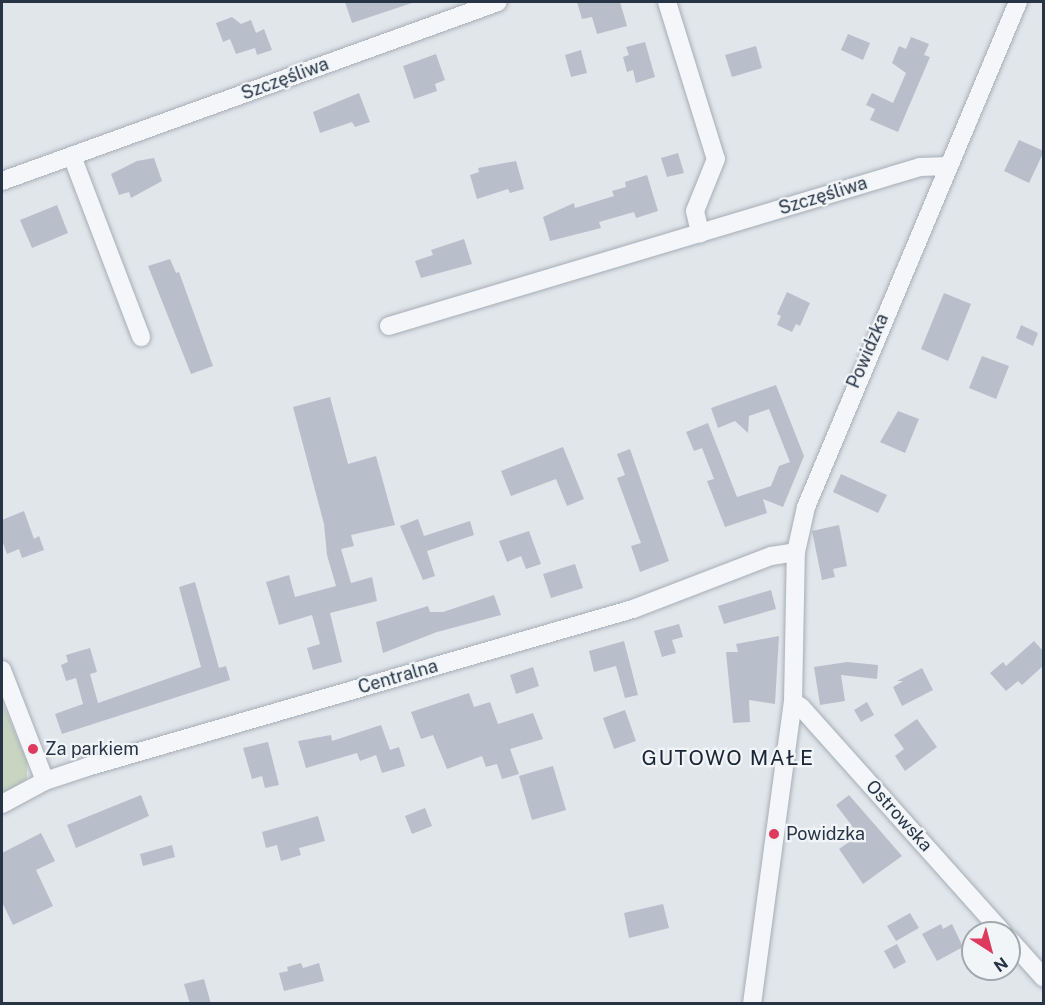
<!DOCTYPE html>
<meta charset="utf-8">
<style>
body{margin:0}
#map{position:relative;width:1045px;height:1005px;overflow:hidden;background:#e1e6eb;font-family:"Public Sans",sans-serif}
div>[style]{position:absolute}
.green>*{inset:0;background:#c8d6c1}
.building>*{inset:0;background:#b8bfca}
.roads{filter:drop-shadow(0 0 2px #a5adb6) drop-shadow(0 0 2px #a5adb6)}
.minor>*{height:18px;margin:-9px;padding:0 9px;transform-origin:9px;border-radius:9px;background:#f4f6f9}
.dots>*{width:16px;height:16px;translate:-50% -50%;box-sizing:border-box;border:3px solid #f1f5f8;border-radius:50%}
span{translate:-50% -50%;white-space:nowrap;text-align:center;line-height:1.15;-webkit-text-stroke:4.5px #f1f5f8;paint-order:stroke}
.street-label{font-size:18px;color:#273445}
.poi-label{font-size:18px;color:#273445}
.left{translate:0 -50%;text-align:left}
.quarter-label{font-size:21px;color:#1a2536;letter-spacing:1.5px}
.frame{position:absolute;inset:0;border:3px solid #273445;pointer-events:none}
.north{position:absolute;left:961px;top:921px;width:60px;height:60px;box-sizing:border-box;background:#f1f5f8;border:2px solid #a0a8b0;border-radius:50%;rotate:144deg;font-size:16px;font-weight:700;line-height:24px;text-align:center;color:#273445}
.north::after{content:'';display:block;margin:auto;width:21px;height:27px;background:#dd3a5e;clip-path:polygon(50% 0,100% 100%,50% 72%,0 100%)}
</style>
<div id="map">
<div class="green">
<i style="clip-path:polygon(2px 702px,27px 761px,27px 779px,2px 797px)"></i>
</div>
<div class="building">
<i style="clip-path:polygon(345px 2px,412px 2px,412px 3px,352px 23px)"></i>
<i style="clip-path:polygon(577px 2px,620px 2px,627px 26px,597px 34px,592px 17px,582px 19px)"></i>
<i style="clip-path:polygon(232px 17px,241px 24px,251px 20px,256px 33px,264px 29px,272px 50px,257px 55px,255px 48px,236px 54px,230px 39px,223px 42px,216px 23px)"></i>
<i style="clip-path:polygon(848px 34px,870px 43px,863px 60px,841px 50px)"></i>
<i style="clip-path:polygon(911px 37px,929px 44px,924px 55px,930px 57px,898px 132px,870px 120px,875px 109px,866px 105px,872px 93px,893px 103px,906px 73px,892px 63px,899px 46px,906px 49px)"></i>
<i style="clip-path:polygon(645px 42px,655px 77px,636px 83px,633px 70px,627px 72px,623px 57px,629px 55px,626px 47px)"></i>
<i style="clip-path:polygon(756px 46px,762px 68px,732px 77px,725px 55px)"></i>
<i style="clip-path:polygon(581px 50px,587px 73px,571px 77px,565px 55px)"></i>
<i style="clip-path:polygon(436px 54px,445px 80px,435px 84px,437px 91px,414px 99px,403px 66px)"></i>
<i style="clip-path:polygon(359px 93px,370px 122px,355px 127px,352px 122px,320px 133px,313px 112px)"></i>
<i style="clip-path:polygon(1019px 140px,1044px 151px,1029px 183px,1004px 171px)"></i>
<i style="clip-path:polygon(678px 153px,684px 173px,667px 177px,661px 158px)"></i>
<i style="clip-path:polygon(154px 158px,162px 181px,131px 198px,129px 192px,119px 195px,111px 174px,137px 161px)"></i>
<i style="clip-path:polygon(516px 161px,524px 189px,510px 193px,508px 189px,477px 199px,470px 175px,479px 172px,478px 168px)"></i>
<i style="clip-path:polygon(647px 175px,658px 211px,636px 218px,634px 212px,599px 222px,601px 228px,550px 241px,543px 217px,574px 203px,575px 208px,614px 196px,612px 191px,626px 187px,625px 182px)"></i>
<i style="clip-path:polygon(57px 205px,68px 233px,32px 248px,20px 220px)"></i>
<i style="clip-path:polygon(464px 239px,472px 264px,421px 278px,415px 261px,433px 255px,431px 250px)"></i>
<i style="clip-path:polygon(170px 259px,176px 273px,179px 272px,213px 366px,191px 374px,148px 266px)"></i>
<i style="clip-path:polygon(787px 292px,810px 303px,800px 326px,796px 324px,792px 332px,777px 325px,781px 316px,777px 314px)"></i>
<i style="clip-path:polygon(944px 293px,971px 304px,948px 361px,921px 349px)"></i>
<i style="clip-path:polygon(1021px 325px,1038px 333px,1033px 346px,1016px 338px)"></i>
<i style="clip-path:polygon(982px 356px,1009px 366px,996px 399px,969px 388px)"></i>
<i style="clip-path:polygon(776px 385px,804px 456px,783px 507px,763px 499px,767px 513px,725px 527px,707px 481px,714px 479px,702px 448px,694px 451px,686px 432px,708px 423px,737px 497px,771px 486px,779px 466px,790px 462px,769px 409px,749px 416px,748px 433px,735px 421px,718px 428px,711px 408px)"></i>
<i style="clip-path:polygon(330px 397px,348px 464px,376px 456px,395px 525px,351px 535px,354px 546px,341px 549px,351px 583px,372px 577px,377px 601px,330px 613px,342px 662px,313px 670px,307px 648px,320px 644px,312px 615px,279px 625px,266px 582px,289px 575px,295px 597px,336px 586px,327px 555px,324px 524px,293px 407px)"></i>
<i style="clip-path:polygon(898px 411px,919px 419px,905px 453px,880px 442px)"></i>
<i style="clip-path:polygon(563px 447px,584px 499px,567px 506px,556px 479px,511px 496px,501px 471px)"></i>
<i style="clip-path:polygon(630px 449px,669px 561px,640px 572px,631px 546px,641px 543px,617px 478px,625px 475px,617px 454px)"></i>
<i style="clip-path:polygon(841px 474px,887px 495px,878px 513px,833px 492px)"></i>
<i style="clip-path:polygon(24px 511px,34px 539px,39px 536px,44px 550px,22px 558px,19px 549px,7px 554px,2px 540px,2px 520px)"></i>
<i style="clip-path:polygon(418px 519px,424px 536px,470px 521px,474px 535px,427px 551px,435px 576px,423px 580px,400px 526px)"></i>
<i style="clip-path:polygon(839px 525px,847px 566px,833px 569px,835px 577px,822px 580px,812px 531px)"></i>
<i style="clip-path:polygon(529px 531px,541px 564px,526px 569px,521px 556px,507px 562px,499px 541px)"></i>
<i style="clip-path:polygon(575px 564px,583px 588px,551px 598px,543px 574px)"></i>
<i style="clip-path:polygon(195px 582px,219px 668px,226px 666px,230px 680px,62px 734px,55px 714px,83px 704px,76px 678px,66px 681px,61px 665px,68px 662px,66px 655px,90px 648px,97px 672px,90px 674px,98px 703px,201px 667px,179px 587px)"></i>
<i style="clip-path:polygon(771px 590px,776px 609px,724px 624px,718px 606px)"></i>
<i style="clip-path:polygon(494px 595px,501px 615px,437px 632px,383px 653px,376px 622px,428px 606px,430px 612px,443px 612px)"></i>
<i style="clip-path:polygon(679px 624px,683px 637px,672px 640px,676px 653px,662px 657px,654px 631px)"></i>
<i style="clip-path:polygon(779px 636px,775px 704px,749px 700px,750px 722px,733px 723px,726px 652px,738px 652px,736px 644px)"></i>
<i style="clip-path:polygon(624px 641px,638px 695px,625px 698px,616px 666px,594px 672px,589px 651px)"></i>
<i style="clip-path:polygon(1034px 641px,1044px 652px,1044px 665px,1022px 685px,1018px 681px,1006px 691px,990px 673px,1003px 662px,1006px 666px)"></i>
<i style="clip-path:polygon(847px 662px,878px 665px,877px 679px,841px 675px,845px 701px,820px 705px,814px 667px)"></i>
<i style="clip-path:polygon(533px 667px,539px 686px,516px 694px,510px 675px)"></i>
<i style="clip-path:polygon(922px 668px,933px 690px,902px 706px,893px 687px,903px 681px,897px 681px)"></i>
<i style="clip-path:polygon(469px 693px,474px 707px,490px 702px,498px 724px,533px 713px,543px 739px,510px 749px,519px 774px,502px 779px,497px 764px,486px 767px,482px 756px,447px 769px,433px 735px,421px 739px,411px 712px)"></i>
<i style="clip-path:polygon(867px 702px,874px 715px,861px 722px,854px 710px)"></i>
<i style="clip-path:polygon(625px 710px,636px 741px,614px 749px,603px 718px)"></i>
<i style="clip-path:polygon(917px 719px,937px 747px,905px 771px,895px 756px,904px 749px,894px 735px)"></i>
<i style="clip-path:polygon(381px 725px,390px 750px,399px 747px,405px 766px,382px 773px,376px 755px,360px 761px,357px 753px,306px 768px,298px 741px,331px 735px,332px 741px)"></i>
<i style="clip-path:polygon(268px 742px,279px 785px,265px 788px,262px 776px,252px 779px,243px 748px)"></i>
<i style="clip-path:polygon(553px 766px,566px 810px,532px 820px,519px 776px)"></i>
<i style="clip-path:polygon(141px 795px,149px 816px,76px 848px,67px 825px)"></i>
<i style="clip-path:polygon(849px 795px,902px 856px,863px 884px,839px 849px,859px 835px,836px 805px)"></i>
<i style="clip-path:polygon(425px 808px,432px 826px,412px 834px,405px 816px)"></i>
<i style="clip-path:polygon(318px 816px,325px 841px,299px 848px,301px 855px,281px 861px,277px 845px,266px 848px,262px 832px)"></i>
<i style="clip-path:polygon(41px 833px,55px 861px,36px 870px,53px 906px,13px 925px,2px 902px,2px 853px)"></i>
<i style="clip-path:polygon(172px 845px,175px 857px,143px 866px,140px 854px)"></i>
<i style="clip-path:polygon(663px 904px,669px 928px,629px 938px,624px 913px)"></i>
<i style="clip-path:polygon(910px 913px,919px 928px,896px 941px,887px 926px)"></i>
<i style="clip-path:polygon(941px 924px,943px 929px,952px 924px,963px 947px,937px 961px,922px 934px)"></i>
<i style="clip-path:polygon(897px 944px,906px 962px,894px 969px,884px 951px)"></i>
<i style="clip-path:polygon(301px 963px,303px 968px,319px 963px,324px 981px,284px 991px,279px 973px,288px 971px,287px 967px)"></i>
<i style="clip-path:polygon(204px 979px,211px 1004px,190px 1004px,184px 984px)"></i>
</div>
<div class="roads">
<div class="minor">
<i style="left:667px;top:2px;width:164px;rotate:72.7deg"></i>
<i style="left:716px;top:159px;width:56px;rotate:112deg"></i>
<i style="left:695px;top:211px;width:23px;rotate:77deg"></i>
<i style="left:72px;top:156px;width:194px;rotate:69.1deg"></i>
<i style="left:2px;top:181px;width:527px;rotate:-19.84deg"></i>
<i style="left:389px;top:326px;width:554px;rotate:-16.67deg"></i>
<i style="left:920px;top:167px;width:27px;rotate:-2deg"></i>
<i style="left:2px;top:670px;width:119px;rotate:68.8deg"></i>
<i style="left:793px;top:702px;width:9px;rotate:32deg"></i>
<i style="left:801px;top:707px;width:303px;rotate:48.2deg"></i>
<i style="left:2px;top:804px;width:49px;rotate:-28.1deg"></i>
<i style="left:45px;top:781px;width:44px;rotate:-18.4deg"></i>
<i style="left:87px;top:767px;width:568px;rotate:-16.14deg"></i>
<i style="left:633px;top:609px;width:148px;rotate:-21deg"></i>
<i style="left:771px;top:556px;width:25px;rotate:-9deg"></i>
<i style="left:1009px;top:939px;width:52px;rotate:48.1deg"></i>
<i style="left:752px;top:1004px;width:305px;rotate:-82.3deg"></i>
<i style="left:793px;top:702px;width:150px;rotate:-88.9deg"></i>
<i style="left:796px;top:552px;width:46px;rotate:-77.5deg"></i>
<i style="left:806px;top:507px;width:548px;rotate:-67.23deg"></i>
</div>
</div>
<div class="dots">
<i style="left:33px;top:749px;background:#dd3a5e"></i>
<i style="left:774px;top:834px;background:#dd3a5e"></i>
</div>
<div class="street-label">
<span style="left:285px;top:79px;rotate:-20deg">Szczęśliwa</span>
<span style="left:823px;top:196px;rotate:-17deg">Szczęśliwa</span>
<span style="left:868px;top:351px;rotate:-67deg">Powidzka</span>
<span style="left:398px;top:677px;rotate:-16deg">Centralna</span>
<span style="left:899px;top:816px;rotate:48deg">Ostrowska</span>
</div>
<div class="poi-label">
<span class="left" style="left:45px;top:749px">Za parkiem</span>
<span class="left" style="left:786px;top:834px">Powidzka</span>
</div>
<div class="quarter-label">
<span style="left:728px;top:758px">GUTOWO MAŁE</span>
</div>
<div class="frame"></div>
<div class="north">N</div>
</div>
